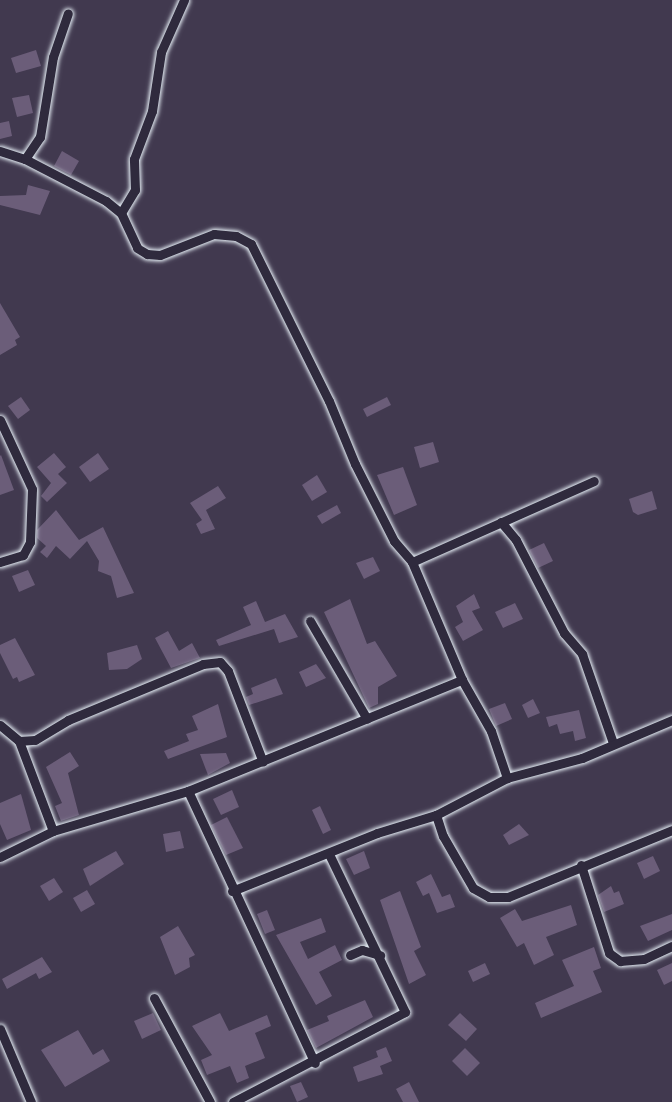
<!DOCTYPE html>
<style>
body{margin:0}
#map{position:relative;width:672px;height:1102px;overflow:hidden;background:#41394f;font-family:Itim,sans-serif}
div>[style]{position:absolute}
.building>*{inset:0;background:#6b5d79}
.roads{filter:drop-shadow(0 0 2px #e8f1f8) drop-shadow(0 0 2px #e8f1f8)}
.minor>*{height:9px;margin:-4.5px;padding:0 4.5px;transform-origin:4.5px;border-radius:4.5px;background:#2f2a3d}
span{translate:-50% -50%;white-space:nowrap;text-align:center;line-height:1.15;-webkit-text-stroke:5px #2f2a3d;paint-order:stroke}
</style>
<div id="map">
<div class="building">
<i style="clip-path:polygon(36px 50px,41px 66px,16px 73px,11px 58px)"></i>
<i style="clip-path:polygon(29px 95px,33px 113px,17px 117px,12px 98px)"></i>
<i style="clip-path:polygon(9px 121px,12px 136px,0 139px,0 123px)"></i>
<i style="clip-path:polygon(62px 151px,79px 161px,71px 175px,54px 166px)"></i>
<i style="clip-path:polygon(28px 185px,50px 191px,40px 215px,0 205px,0 196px,26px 195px)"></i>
<i style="clip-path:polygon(0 303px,20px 337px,15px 340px,17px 345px,0 355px)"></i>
<i style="clip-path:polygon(21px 397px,30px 410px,18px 419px,8px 406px)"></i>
<i style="clip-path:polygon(387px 397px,391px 405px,367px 417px,363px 409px)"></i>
<i style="clip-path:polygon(433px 442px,439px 462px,420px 468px,414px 447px)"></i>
<i style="clip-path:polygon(54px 453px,66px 467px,58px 474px,67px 483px,47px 502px,41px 496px,51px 483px,37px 467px)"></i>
<i style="clip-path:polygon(98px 453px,109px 469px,90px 482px,79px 467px)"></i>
<i style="clip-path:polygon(1px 455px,14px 490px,0 495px,0 456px)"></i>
<i style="clip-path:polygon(403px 467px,417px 505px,394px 515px,377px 475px)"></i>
<i style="clip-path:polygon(317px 475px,327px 492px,312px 501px,302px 485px)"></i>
<i style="clip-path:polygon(218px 486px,226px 498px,206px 510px,215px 529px,201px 534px,196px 524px,202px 520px,190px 503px)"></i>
<i style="clip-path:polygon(652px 491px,657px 509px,638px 515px,633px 512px,629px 499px)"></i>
<i style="clip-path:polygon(337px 505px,341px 513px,322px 524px,317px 516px)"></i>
<i style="clip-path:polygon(56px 510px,79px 540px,103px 527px,134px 593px,117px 598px,111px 576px,98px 571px,99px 561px,87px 541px,70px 559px,56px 546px,47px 558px,40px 552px,46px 546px,37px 538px,37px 530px)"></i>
<i style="clip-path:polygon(544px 543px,553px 561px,538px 568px,529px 550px)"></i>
<i style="clip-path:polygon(373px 557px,380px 571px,364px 579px,356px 563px)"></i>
<i style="clip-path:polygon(28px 570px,35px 585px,19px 592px,12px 576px)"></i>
<i style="clip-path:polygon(474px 594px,480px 608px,472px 611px,483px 630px,463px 641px,455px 627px,463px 622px,456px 606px)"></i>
<i style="clip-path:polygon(350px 599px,367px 644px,375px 641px,397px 676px,378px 687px,378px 704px,369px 708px,324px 612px)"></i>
<i style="clip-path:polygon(256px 601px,265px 622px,285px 614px,298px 637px,279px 643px,274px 629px,219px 646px,216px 640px,251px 625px,243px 607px)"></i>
<i style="clip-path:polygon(515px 603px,523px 619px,503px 628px,495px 612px)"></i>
<i style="clip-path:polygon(168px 631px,179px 651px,192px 643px,200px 658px,171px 668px,155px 638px)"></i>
<i style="clip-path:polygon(15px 638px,35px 675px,19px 682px,17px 677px,13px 679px,0 653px,0 645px)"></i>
<i style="clip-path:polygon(137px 645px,142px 659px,127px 669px,109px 670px,107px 653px)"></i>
<i style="clip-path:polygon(316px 664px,326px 678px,306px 687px,299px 672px)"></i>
<i style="clip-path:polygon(276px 678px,283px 694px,249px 705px,246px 697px,253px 694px,251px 688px)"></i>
<i style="clip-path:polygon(533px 699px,540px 713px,528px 718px,522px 705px)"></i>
<i style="clip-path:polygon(505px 703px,512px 719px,496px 726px,489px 709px)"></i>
<i style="clip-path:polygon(218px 704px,227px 737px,168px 759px,164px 751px,189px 741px,186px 734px,198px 730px,192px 716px)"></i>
<i style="clip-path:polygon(579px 710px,586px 738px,575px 741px,573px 731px,560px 734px,557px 724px,549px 727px,546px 717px)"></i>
<i style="clip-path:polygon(70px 752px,79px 766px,68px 773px,79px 815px,61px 821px,55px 806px,62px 803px,46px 767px)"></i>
<i style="clip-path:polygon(226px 753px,230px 763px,208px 775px,200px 754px)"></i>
<i style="clip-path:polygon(232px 790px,239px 807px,221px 815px,213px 799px)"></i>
<i style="clip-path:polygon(21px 794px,31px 830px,7px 840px,0 824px,0 803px)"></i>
<i style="clip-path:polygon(320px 806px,331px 830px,323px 834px,312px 810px)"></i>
<i style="clip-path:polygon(227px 817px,243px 848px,226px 855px,211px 825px)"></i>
<i style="clip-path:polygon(519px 824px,529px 835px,509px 845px,503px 835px)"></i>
<i style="clip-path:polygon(180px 831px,184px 848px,166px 852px,163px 834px)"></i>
<i style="clip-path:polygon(116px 851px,124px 864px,90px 886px,83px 869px)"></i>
<i style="clip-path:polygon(364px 851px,370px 868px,354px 875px,346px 859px)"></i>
<i style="clip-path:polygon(653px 856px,660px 871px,644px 879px,637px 863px)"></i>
<i style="clip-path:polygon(431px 874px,442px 897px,450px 894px,455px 907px,437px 913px,429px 893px,423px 896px,416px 882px)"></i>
<i style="clip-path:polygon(54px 878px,63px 892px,49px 901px,40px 886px)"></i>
<i style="clip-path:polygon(611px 886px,614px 893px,619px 891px,624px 904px,604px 912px,598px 895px)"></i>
<i style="clip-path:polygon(87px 890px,95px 904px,81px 912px,73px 898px)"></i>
<i style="clip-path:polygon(400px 891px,421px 947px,414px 951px,426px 975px,409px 984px,380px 900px)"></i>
<i style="clip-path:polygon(571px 905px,577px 925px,546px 937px,554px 955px,534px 965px,524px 943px,517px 947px,500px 918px,515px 909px,522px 921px)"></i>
<i style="clip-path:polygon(267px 910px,275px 930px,265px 934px,257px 914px)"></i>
<i style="clip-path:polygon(672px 914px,672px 930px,648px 941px,640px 926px)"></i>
<i style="clip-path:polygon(321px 918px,326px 932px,300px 942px,308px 959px,335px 945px,342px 960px,319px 972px,332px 996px,316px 1005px,276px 935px)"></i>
<i style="clip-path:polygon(178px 926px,195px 955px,189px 958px,190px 967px,175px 975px,160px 937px)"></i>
<i style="clip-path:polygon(594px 947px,601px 968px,593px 971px,602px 992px,541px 1018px,535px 1003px,574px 986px,562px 960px)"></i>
<i style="clip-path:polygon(42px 957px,52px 972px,39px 979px,36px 973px,7px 989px,2px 979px)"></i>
<i style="clip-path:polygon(485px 963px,490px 974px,473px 982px,468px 971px)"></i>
<i style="clip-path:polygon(672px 963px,672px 981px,664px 985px,657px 970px)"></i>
<i style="clip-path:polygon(365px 1000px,373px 1017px,316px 1048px,307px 1030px,329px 1021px,327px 1016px)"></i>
<i style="clip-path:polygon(153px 1013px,161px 1030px,142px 1039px,134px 1021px)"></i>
<i style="clip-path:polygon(220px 1013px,229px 1031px,267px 1015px,271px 1026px,255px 1033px,265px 1058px,245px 1066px,249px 1078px,237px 1083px,230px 1066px,207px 1075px,201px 1060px,212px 1055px,192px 1026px)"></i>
<i style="clip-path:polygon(460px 1013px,477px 1029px,466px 1041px,448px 1025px)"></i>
<i style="clip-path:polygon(78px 1030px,93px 1055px,103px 1049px,110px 1061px,65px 1087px,41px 1050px)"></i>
<i style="clip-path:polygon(386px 1047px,392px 1061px,380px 1066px,383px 1074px,358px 1082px,353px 1067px,378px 1057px,376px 1051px)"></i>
<i style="clip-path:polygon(465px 1048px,480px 1063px,467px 1076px,452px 1061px)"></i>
<i style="clip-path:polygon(301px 1082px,308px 1097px,297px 1102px,290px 1086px)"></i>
<i style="clip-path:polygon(409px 1082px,419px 1102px,403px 1102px,396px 1089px)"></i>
</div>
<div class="roads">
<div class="minor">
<i style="left:0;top:151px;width:26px;rotate:18deg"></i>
<i style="left:25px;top:159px;width:91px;rotate:27.4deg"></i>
<i style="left:106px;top:201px;width:19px;rotate:39deg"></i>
<i style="left:121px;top:213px;width:38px;rotate:65deg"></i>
<i style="left:137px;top:248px;width:12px;rotate:31deg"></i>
<i style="left:147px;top:254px;width:13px;rotate:4deg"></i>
<i style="left:160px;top:255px;width:58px;rotate:-21.3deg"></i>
<i style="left:214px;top:234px;width:22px;rotate:5deg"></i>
<i style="left:236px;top:236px;width:17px;rotate:28deg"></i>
<i style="left:251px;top:244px;width:175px;rotate:63.6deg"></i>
<i style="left:329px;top:401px;width:68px;rotate:67.6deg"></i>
<i style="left:355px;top:464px;width:86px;rotate:63.1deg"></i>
<i style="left:394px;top:541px;width:28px;rotate:49deg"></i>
<i style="left:412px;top:562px;width:128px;rotate:67deg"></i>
<i style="left:462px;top:680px;width:59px;rotate:60.4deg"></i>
<i style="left:491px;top:731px;width:50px;rotate:71.2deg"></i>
<i style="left:25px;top:159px;width:27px;rotate:-56deg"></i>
<i style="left:40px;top:137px;width:81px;rotate:-80.8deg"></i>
<i style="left:53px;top:57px;width:46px;rotate:-71.2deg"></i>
<i style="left:121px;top:213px;width:27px;rotate:-59deg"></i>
<i style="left:135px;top:190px;width:31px;rotate:-92deg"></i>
<i style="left:134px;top:159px;width:51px;rotate:-69.4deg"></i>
<i style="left:152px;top:111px;width:60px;rotate:-81.3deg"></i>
<i style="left:161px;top:52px;width:57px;rotate:-66.1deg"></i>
<i style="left:0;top:420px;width:76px;rotate:65.1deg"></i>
<i style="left:32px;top:489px;width:53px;rotate:92.2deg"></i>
<i style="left:30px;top:542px;width:15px;rotate:118deg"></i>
<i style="left:23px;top:555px;width:24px;rotate:163deg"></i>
<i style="left:501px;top:522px;width:23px;rotate:50deg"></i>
<i style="left:516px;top:540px;width:105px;rotate:62.7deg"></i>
<i style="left:564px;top:633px;width:28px;rotate:49deg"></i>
<i style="left:582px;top:654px;width:94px;rotate:70.8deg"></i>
<i style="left:412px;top:562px;width:199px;rotate:-24deg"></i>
<i style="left:310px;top:621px;width:113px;rotate:59.8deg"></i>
<i style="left:0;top:725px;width:25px;rotate:40deg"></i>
<i style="left:19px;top:741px;width:16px;rotate:-4deg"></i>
<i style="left:35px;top:740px;width:39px;rotate:-31deg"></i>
<i style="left:68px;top:720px;width:146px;rotate:-22.5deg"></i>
<i style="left:203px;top:664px;width:17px;rotate:-7deg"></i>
<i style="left:220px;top:662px;width:12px;rotate:48deg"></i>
<i style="left:228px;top:671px;width:97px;rotate:69deg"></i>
<i style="left:19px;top:741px;width:96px;rotate:69.3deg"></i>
<i style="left:188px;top:791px;width:300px;rotate:65deg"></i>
<i style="left:436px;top:815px;width:22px;rotate:72deg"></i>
<i style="left:443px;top:836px;width:60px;rotate:60deg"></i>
<i style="left:473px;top:888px;width:18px;rotate:29deg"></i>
<i style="left:489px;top:897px;width:19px"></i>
<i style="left:508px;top:897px;width:177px;rotate:-22.2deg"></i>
<i style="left:0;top:857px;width:59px;rotate:-26.1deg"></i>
<i style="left:53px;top:831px;width:141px;rotate:-16.5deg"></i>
<i style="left:188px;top:791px;width:296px;rotate:-22.1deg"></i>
<i style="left:581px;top:865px;width:92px;rotate:72.3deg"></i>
<i style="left:609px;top:953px;width:14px;rotate:36deg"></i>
<i style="left:620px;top:961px;width:24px;rotate:-5deg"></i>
<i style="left:644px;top:959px;width:31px;rotate:-25deg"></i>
<i style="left:232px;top:891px;width:156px;rotate:-21.8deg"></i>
<i style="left:377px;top:833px;width:62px;rotate:-17deg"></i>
<i style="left:436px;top:815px;width:80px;rotate:-27.5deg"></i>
<i style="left:507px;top:778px;width:78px;rotate:-14.9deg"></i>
<i style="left:582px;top:758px;width:98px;rotate:-22.9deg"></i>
<i style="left:350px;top:955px;width:13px;rotate:-23deg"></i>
<i style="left:362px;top:950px;width:19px;rotate:16deg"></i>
<i style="left:154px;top:998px;width:118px;rotate:61.7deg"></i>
<i style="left:0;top:1029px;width:79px;rotate:67deg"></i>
<i style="left:233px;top:1102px;width:194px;rotate:-27.6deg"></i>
<i style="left:405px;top:1012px;width:175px;rotate:-115.7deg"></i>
</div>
</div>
</div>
